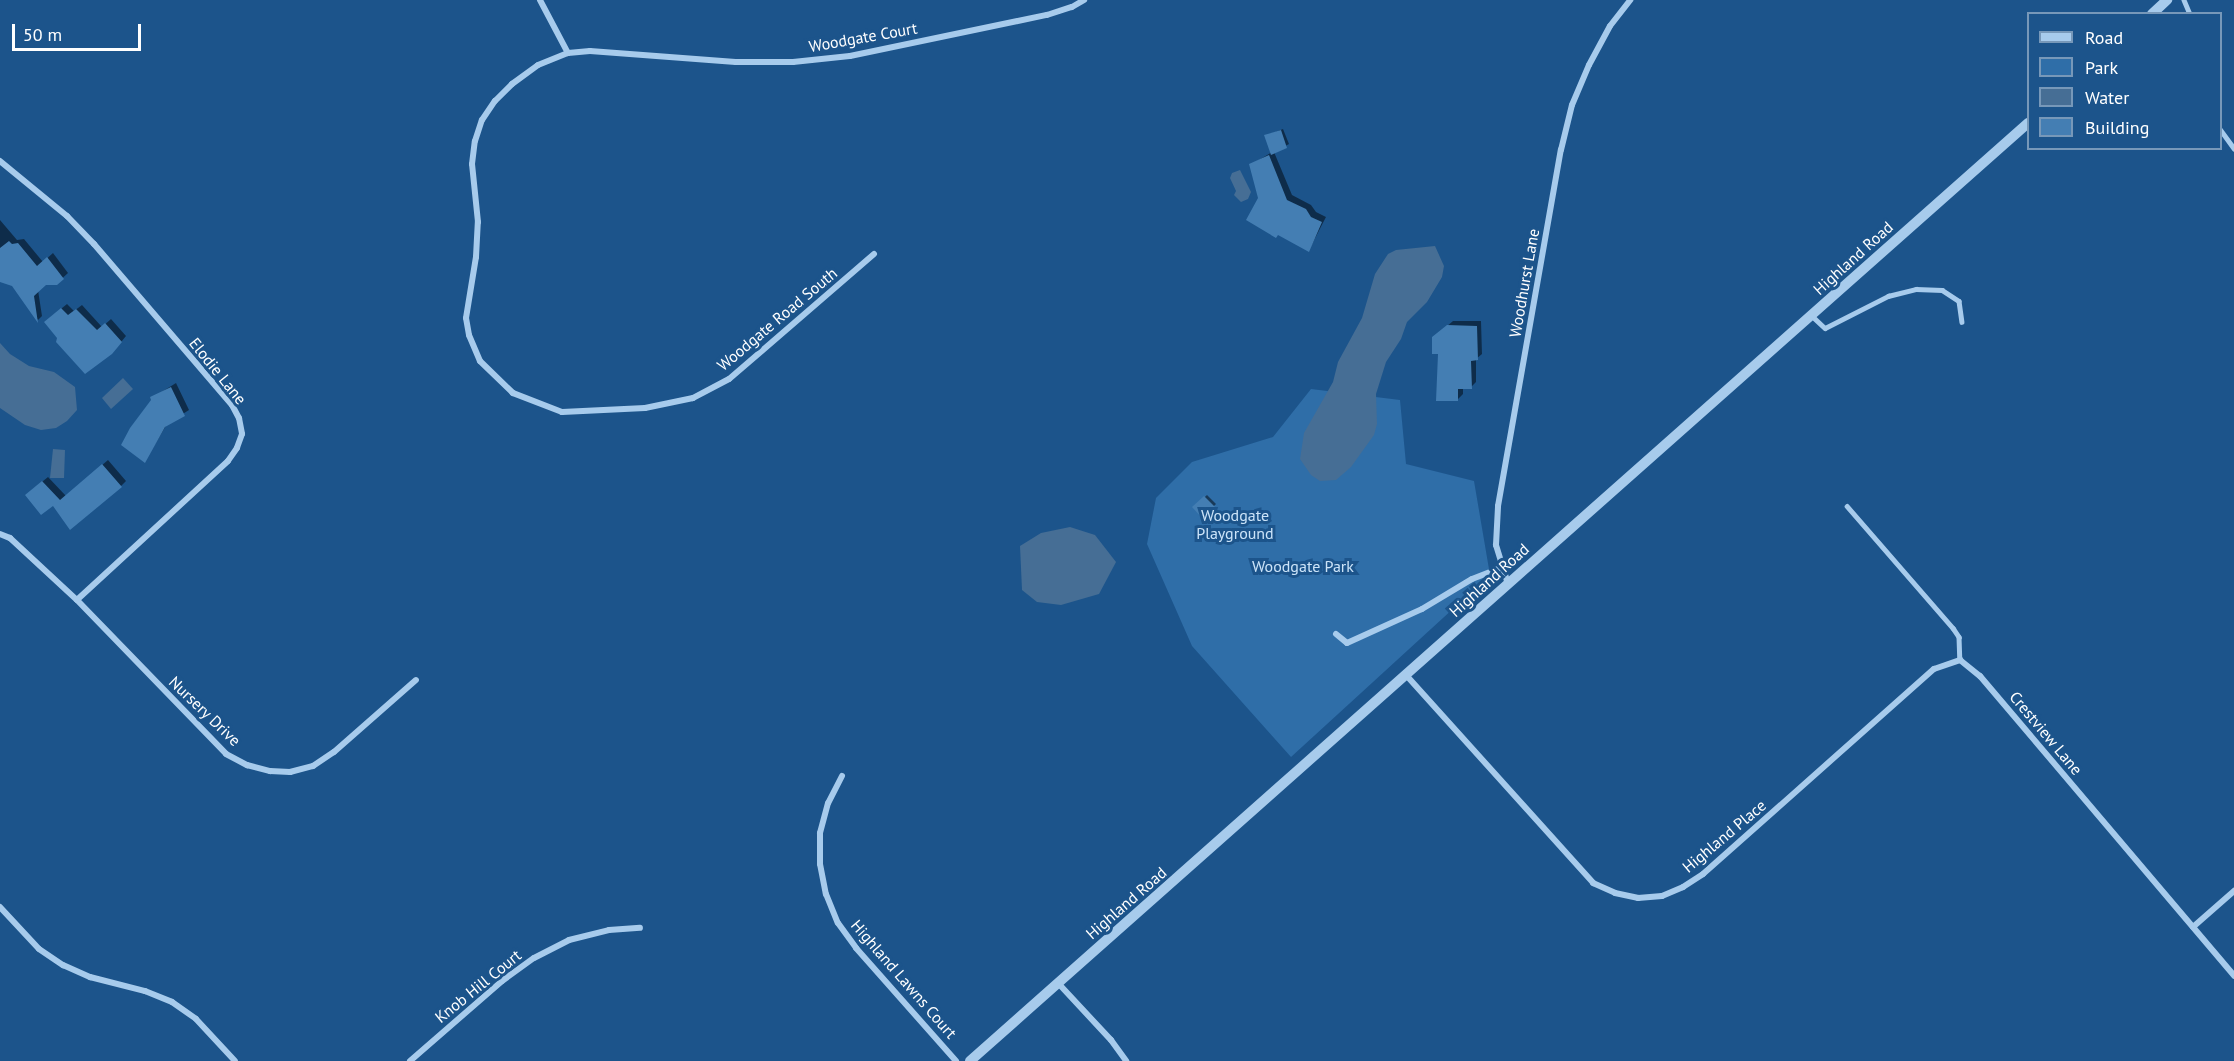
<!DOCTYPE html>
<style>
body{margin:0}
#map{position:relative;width:2234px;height:1061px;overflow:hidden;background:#1c548b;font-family:"PT Sans",sans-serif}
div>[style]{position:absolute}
.green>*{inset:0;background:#2f6ea8}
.water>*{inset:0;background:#466e95}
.shadow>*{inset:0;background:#0007}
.building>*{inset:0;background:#447eb3}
.service>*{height:4.5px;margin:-2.25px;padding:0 2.25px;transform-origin:2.25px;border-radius:2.25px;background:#a7cbec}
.minor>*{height:6px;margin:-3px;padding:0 3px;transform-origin:3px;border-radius:3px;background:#a7cbec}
.tertiary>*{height:10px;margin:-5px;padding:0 5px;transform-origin:5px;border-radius:5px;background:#a7cbec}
span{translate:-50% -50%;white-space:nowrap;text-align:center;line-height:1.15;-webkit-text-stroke:6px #1c548b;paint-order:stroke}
.street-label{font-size:16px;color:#fff}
.park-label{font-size:16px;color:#cce4f9}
.legend{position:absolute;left:2027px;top:12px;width:195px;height:138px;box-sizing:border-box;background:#1c548b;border:2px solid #7798b9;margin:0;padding:8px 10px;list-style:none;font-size:18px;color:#fff}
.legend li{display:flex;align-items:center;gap:12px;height:30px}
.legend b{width:30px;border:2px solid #7798b9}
.scale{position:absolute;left:12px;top:24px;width:129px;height:27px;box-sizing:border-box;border:3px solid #fff;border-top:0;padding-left:8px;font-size:18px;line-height:21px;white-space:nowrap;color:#fff;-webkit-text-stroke:4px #1c548b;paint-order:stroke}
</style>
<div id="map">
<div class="green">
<i style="clip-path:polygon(1311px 389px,1400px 400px,1406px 464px,1474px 481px,1490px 575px,1291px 757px,1192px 646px,1147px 544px,1156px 498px,1192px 462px,1273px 437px)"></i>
</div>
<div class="water">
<i style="clip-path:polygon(1240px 170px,1251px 192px,1248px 199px,1241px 202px,1234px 195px,1236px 191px,1230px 178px,1232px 173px)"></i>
<i style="clip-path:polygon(1435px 246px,1444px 266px,1442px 277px,1427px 302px,1407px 322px,1401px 339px,1386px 362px,1376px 394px,1377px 424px,1374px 435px,1351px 467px,1336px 480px,1320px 481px,1311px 475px,1300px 459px,1304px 433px,1333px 382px,1338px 362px,1362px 318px,1375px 274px,1388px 254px,1396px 250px)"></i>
<i style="clip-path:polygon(0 343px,10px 354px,29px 366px,54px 372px,75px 387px,77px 410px,67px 421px,56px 428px,41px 430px,25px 425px,0 408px)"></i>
<i style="clip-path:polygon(123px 378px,133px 389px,111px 409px,102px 398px)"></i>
<i style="clip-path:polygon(53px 449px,65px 450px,64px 478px,50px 478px)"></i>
<i style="clip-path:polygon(1070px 527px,1095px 535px,1116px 562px,1099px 594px,1061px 605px,1037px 602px,1022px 590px,1020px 546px,1041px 533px)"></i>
</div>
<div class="shadow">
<i style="clip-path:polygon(1283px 129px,1289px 144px,1274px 152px,1292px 195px,1311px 205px,1316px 212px,1326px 217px,1309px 250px,1259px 198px,1251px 165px,1272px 152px,1266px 136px)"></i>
<i style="clip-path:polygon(0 220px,17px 240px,24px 239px,43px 262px,53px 253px,68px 273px,56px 284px,46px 284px,38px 290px,42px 316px,38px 320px,0 269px)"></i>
<i style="clip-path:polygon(67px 304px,74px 311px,82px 305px,102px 327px,111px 319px,126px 336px,117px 347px,59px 338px,51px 317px)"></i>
<i style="clip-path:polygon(1453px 321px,1481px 321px,1482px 354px,1476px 359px,1476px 382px,1471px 387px,1463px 388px,1463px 394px,1458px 399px,1439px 333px)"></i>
<i style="clip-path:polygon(176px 383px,189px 410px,167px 424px,145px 461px,152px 398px)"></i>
<i style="clip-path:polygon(108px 460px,126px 481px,121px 486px,53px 504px,32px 490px,48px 477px,66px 496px)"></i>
<i style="clip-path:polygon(1207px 495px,1216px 504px,1203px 517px,1194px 507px)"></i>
</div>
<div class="building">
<i style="clip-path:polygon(1281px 130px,1287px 148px,1271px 155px,1264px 135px)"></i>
<i style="clip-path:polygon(1269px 155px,1287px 200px,1306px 209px,1311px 217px,1322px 222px,1309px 252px,1278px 235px,1276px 238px,1246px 220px,1258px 198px,1249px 164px)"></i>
<i style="clip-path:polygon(9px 241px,12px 244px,18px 243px,37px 266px,47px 257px,64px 279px,57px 285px,46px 285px,34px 296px,38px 323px,12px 286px,0 282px,0 248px)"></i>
<i style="clip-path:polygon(61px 308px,68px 315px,76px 309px,97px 330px,105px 323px,122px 342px,112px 354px,85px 374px,56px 342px,57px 338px,44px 322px)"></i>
<i style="clip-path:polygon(1447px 325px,1477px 326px,1478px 360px,1471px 361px,1472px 389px,1458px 389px,1458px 401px,1436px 401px,1438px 354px,1432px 354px,1432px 337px)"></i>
<i style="clip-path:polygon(171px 387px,185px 416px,165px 427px,145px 463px,121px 445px,130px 428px,151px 400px,150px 397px)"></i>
<i style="clip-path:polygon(102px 464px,122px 487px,70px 530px,53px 506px,41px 515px,25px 495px,42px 481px,60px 500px)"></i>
<i style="clip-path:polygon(1204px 496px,1215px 507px,1203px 519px,1192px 507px)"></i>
</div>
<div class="service">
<i style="left:2184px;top:0;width:15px;rotate:67deg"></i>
<i style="left:2220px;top:129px;width:24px;rotate:54deg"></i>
<i style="left:1811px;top:315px;width:19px;rotate:43deg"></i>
<i style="left:1825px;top:328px;width:71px;rotate:-26.9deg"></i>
<i style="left:1888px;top:296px;width:29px;rotate:-14deg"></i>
<i style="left:1916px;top:289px;width:26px;rotate:2deg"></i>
<i style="left:1942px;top:290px;width:20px;rotate:33deg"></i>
<i style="left:1959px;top:301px;width:21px;rotate:82deg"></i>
<i style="left:1847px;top:506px;width:162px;rotate:49deg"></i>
<i style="left:1953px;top:628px;width:11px;rotate:56deg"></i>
<i style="left:1959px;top:637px;width:23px;rotate:88deg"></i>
</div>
<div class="minor">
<i style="left:540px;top:0;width:60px;rotate:62.2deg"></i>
<i style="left:0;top:161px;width:87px;rotate:39.4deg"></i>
<i style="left:67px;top:216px;width:39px;rotate:46deg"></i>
<i style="left:94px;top:244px;width:212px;rotate:49.4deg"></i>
<i style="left:232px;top:405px;width:15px;rotate:62deg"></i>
<i style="left:239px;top:418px;width:16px;rotate:79deg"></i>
<i style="left:242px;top:434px;width:15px;rotate:110deg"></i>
<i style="left:237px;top:448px;width:16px;rotate:125deg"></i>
<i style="left:228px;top:461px;width:205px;rotate:137.4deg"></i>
<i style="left:874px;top:254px;width:191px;rotate:139.2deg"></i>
<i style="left:729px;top:379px;width:41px;rotate:152.2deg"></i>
<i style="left:693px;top:398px;width:49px;rotate:168.2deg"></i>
<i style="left:645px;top:408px;width:83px;rotate:177.2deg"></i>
<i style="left:562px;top:412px;width:53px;rotate:-158.8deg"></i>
<i style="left:513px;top:393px;width:46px;rotate:-135.9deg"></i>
<i style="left:480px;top:361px;width:28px;rotate:-113deg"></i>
<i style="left:469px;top:335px;width:17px;rotate:-100deg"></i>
<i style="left:466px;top:318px;width:62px;rotate:-80.7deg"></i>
<i style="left:476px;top:257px;width:35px;rotate:-87deg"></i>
<i style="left:478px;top:222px;width:58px;rotate:-95.9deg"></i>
<i style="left:472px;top:164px;width:23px;rotate:-83deg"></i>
<i style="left:475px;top:141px;width:22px;rotate:-72deg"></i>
<i style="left:482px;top:120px;width:23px;rotate:-56deg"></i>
<i style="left:495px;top:101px;width:24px;rotate:-45deg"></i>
<i style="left:512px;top:84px;width:32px;rotate:-36deg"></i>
<i style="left:538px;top:65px;width:32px;rotate:-22deg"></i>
<i style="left:568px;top:53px;width:22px;rotate:-5deg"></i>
<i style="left:590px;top:51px;width:146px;rotate:4.3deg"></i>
<i style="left:736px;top:62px;width:57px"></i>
<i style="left:793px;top:62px;width:57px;rotate:-6deg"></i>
<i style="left:850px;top:56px;width:201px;rotate:-11.8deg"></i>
<i style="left:1047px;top:15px;width:26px;rotate:-18deg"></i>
<i style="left:1072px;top:7px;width:14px;rotate:-30deg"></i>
<i style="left:0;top:534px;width:11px;rotate:22deg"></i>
<i style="left:10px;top:538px;width:91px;rotate:42.8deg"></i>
<i style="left:77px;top:600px;width:214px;rotate:45.9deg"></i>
<i style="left:226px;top:754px;width:24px;rotate:28deg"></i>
<i style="left:247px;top:765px;width:24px;rotate:15deg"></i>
<i style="left:270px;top:771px;width:20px;rotate:3deg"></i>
<i style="left:290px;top:772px;width:24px;rotate:-15deg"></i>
<i style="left:313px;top:766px;width:25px;rotate:-34deg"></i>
<i style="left:334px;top:752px;width:109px;rotate:-41.3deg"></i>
<i style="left:1508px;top:584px;width:41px;rotate:-107.1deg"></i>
<i style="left:1496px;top:545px;width:39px;rotate:-87deg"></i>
<i style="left:1498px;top:506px;width:362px;rotate:-80deg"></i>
<i style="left:1561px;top:150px;width:46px;rotate:-76.3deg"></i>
<i style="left:1572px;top:105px;width:43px;rotate:-67deg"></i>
<i style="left:1589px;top:65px;width:44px;rotate:-61.7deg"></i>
<i style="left:1610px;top:26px;width:33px;rotate:-52deg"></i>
<i style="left:1336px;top:634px;width:14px;rotate:39deg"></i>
<i style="left:1347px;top:643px;width:82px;rotate:-24.4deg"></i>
<i style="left:1422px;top:609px;width:58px;rotate:-31deg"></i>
<i style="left:1472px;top:579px;width:33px;rotate:-21deg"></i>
<i style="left:1406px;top:675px;width:280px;rotate:48deg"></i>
<i style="left:1593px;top:883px;width:24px;rotate:24deg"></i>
<i style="left:1615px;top:893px;width:24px;rotate:12deg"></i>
<i style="left:1638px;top:898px;width:24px;rotate:-5deg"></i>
<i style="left:1662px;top:896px;width:23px;rotate:-23deg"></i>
<i style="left:1683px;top:887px;width:24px;rotate:-33deg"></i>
<i style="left:1703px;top:874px;width:309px;rotate:-41.6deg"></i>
<i style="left:1934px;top:669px;width:28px;rotate:-19deg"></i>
<i style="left:1960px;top:660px;width:26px;rotate:39deg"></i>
<i style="left:1980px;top:676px;width:393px;rotate:49.7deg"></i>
<i style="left:842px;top:776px;width:30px;rotate:117deg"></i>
<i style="left:828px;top:803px;width:31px;rotate:105deg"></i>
<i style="left:820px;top:833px;width:31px;rotate:90deg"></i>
<i style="left:820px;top:864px;width:31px;rotate:79deg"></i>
<i style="left:826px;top:894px;width:31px;rotate:68deg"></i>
<i style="left:838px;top:923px;width:31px;rotate:54deg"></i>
<i style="left:856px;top:948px;width:151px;rotate:48.5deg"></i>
<i style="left:0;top:907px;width:57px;rotate:47.1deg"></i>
<i style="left:39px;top:949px;width:29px;rotate:34deg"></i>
<i style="left:63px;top:965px;width:30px;rotate:24deg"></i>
<i style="left:90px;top:977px;width:57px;rotate:14.3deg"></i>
<i style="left:145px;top:991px;width:29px;rotate:22deg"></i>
<i style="left:172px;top:1002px;width:29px;rotate:35deg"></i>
<i style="left:196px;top:1019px;width:57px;rotate:47.1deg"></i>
<i style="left:2193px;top:927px;width:55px;rotate:-41.3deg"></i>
<i style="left:1058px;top:983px;width:78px;rotate:47.1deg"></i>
<i style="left:1111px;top:1040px;width:26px;rotate:54deg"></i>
<i style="left:410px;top:1061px;width:122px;rotate:-41deg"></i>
<i style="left:502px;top:981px;width:39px;rotate:-36deg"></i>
<i style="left:534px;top:958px;width:39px;rotate:-27deg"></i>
<i style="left:569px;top:940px;width:41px;rotate:-14deg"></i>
<i style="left:609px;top:930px;width:31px;rotate:-4deg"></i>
</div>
<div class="tertiary">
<i style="left:2152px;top:14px;width:21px;rotate:-43deg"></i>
<i style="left:970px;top:1061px;width:1414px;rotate:-41.56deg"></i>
</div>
<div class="street-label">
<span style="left:863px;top:37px;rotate:-10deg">Woodgate Court</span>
<span style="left:1853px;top:258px;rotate:-42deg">Highland Road</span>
<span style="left:1524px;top:283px;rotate:-80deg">Woodhurst Lane</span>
<span style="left:777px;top:319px;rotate:-40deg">Woodgate Road South</span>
<span style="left:218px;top:371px;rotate:51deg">Elodie Lane</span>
<span style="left:1489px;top:580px;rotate:-42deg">Highland Road</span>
<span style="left:205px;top:711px;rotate:44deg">Nursery Drive</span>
<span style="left:2046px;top:733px;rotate:50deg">Crestview Lane</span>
<span style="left:1724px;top:836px;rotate:-40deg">Highland Place</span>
<span style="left:1126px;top:903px;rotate:-41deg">Highland Road</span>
<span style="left:904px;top:979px;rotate:49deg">Highland Lawns Court</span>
<span style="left:478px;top:986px;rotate:-39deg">Knob Hill Court</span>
</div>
<div class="park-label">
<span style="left:1235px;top:524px">Woodgate<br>Playground</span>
<span style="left:1303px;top:566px">Woodgate Park</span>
</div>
<ul class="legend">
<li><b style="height:8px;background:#a7cbec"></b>Road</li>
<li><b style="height:16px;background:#2f6ea8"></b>Park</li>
<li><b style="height:16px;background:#466e95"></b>Water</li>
<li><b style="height:16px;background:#447eb3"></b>Building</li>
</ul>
<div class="scale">50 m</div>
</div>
